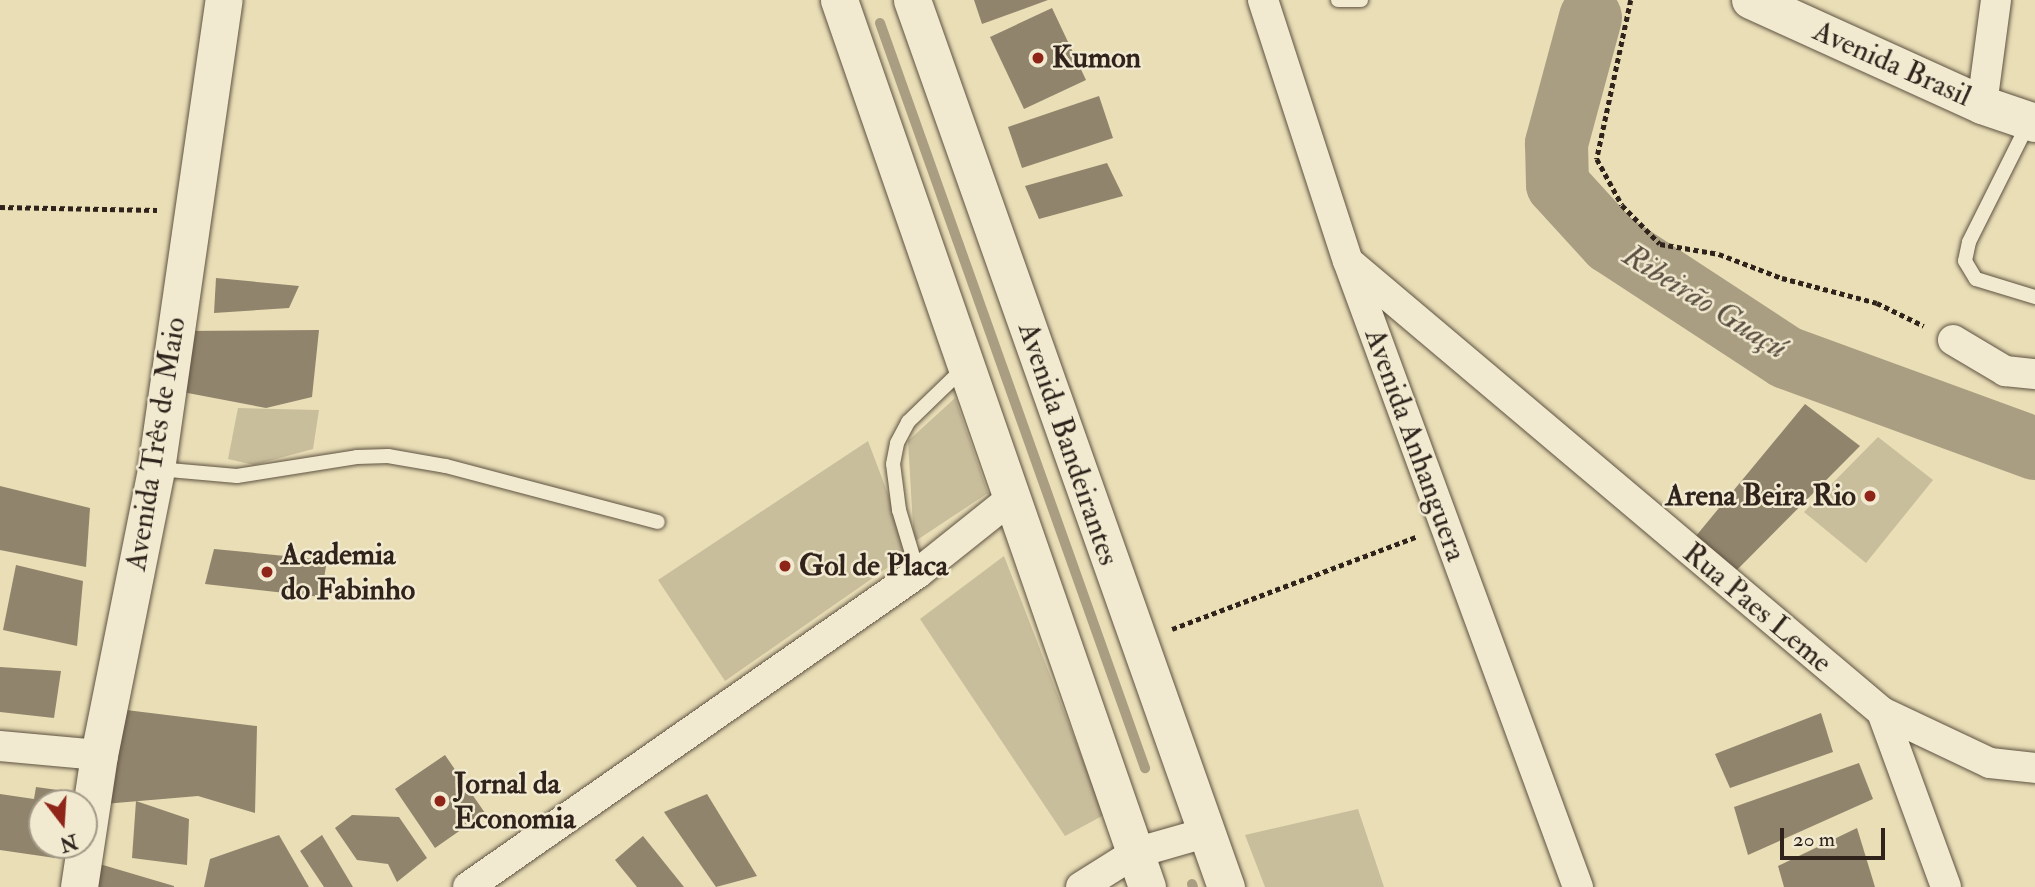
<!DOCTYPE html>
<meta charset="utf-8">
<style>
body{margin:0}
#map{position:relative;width:2035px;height:887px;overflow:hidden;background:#e9deb6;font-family:"IM FELL Double Pica",serif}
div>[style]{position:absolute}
.green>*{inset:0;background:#c9be9c}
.stream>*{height:10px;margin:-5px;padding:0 5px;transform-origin:5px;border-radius:5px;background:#aa9e82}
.river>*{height:63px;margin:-31.5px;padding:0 31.5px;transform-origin:31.5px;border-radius:31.5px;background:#aa9e82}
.building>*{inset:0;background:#90846c}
.path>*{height:4.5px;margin-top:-2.25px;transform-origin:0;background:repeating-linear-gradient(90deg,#2f231c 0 5px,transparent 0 8.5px)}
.roads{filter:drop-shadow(0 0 2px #5e5242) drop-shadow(0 0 2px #5e5242)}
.service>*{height:14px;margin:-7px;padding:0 7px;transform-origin:7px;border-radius:7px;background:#f1ead0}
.minor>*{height:30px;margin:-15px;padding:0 15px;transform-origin:15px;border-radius:15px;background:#f1ead0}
.tertiary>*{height:37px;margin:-18.5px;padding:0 18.5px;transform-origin:18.5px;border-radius:18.5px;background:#f1ead0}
.secondary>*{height:38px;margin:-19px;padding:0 19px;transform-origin:19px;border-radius:19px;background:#f1ead0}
.dots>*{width:19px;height:19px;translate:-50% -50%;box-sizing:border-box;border:4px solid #f1ead0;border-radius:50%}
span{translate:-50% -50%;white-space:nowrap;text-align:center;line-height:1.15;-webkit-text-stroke:5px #f1ead0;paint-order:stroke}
.poi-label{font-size:30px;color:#2f231c;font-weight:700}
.left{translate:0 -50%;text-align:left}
.right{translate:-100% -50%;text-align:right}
.street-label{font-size:30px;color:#2f231c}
.water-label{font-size:32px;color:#5a4e40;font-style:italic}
.north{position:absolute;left:28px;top:789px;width:70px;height:70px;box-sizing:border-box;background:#f1ead0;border:2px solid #a39a88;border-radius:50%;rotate:163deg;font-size:19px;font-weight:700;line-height:28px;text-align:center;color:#2f231c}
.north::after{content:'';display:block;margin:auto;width:24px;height:32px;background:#8f2418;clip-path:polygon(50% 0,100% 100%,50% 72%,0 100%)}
.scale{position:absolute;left:1780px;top:828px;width:105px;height:32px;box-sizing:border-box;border:4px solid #2f231c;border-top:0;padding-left:9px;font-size:21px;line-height:24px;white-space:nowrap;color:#2f231c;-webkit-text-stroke:5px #f1ead0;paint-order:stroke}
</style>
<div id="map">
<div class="green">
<i style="clip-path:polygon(955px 398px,988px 493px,914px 542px,908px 441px)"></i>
<i style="clip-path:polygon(238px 408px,319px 410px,313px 449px,254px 465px,228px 459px)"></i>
<i style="clip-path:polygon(1878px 437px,1933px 480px,1866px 563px,1804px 512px)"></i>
<i style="clip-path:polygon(868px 441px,910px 552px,725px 681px,658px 580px)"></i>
<i style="clip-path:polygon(1004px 556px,1104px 815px,1065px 836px,920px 619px)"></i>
<i style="clip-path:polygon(1358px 809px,1384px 887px,1265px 887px,1245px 835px)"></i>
</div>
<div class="stream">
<i style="left:880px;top:23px;width:791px;rotate:70.42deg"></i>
<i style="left:1192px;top:884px;width:3px;rotate:72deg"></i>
</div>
<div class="river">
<i style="left:1590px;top:17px;width:131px;rotate:105.1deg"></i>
<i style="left:1556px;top:143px;width:41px;rotate:88.6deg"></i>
<i style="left:1557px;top:184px;width:79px;rotate:47.6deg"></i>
<i style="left:1610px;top:242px;width:210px;rotate:33.2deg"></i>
<i style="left:1786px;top:357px;width:265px;rotate:20.1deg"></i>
</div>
<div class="building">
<i style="clip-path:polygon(974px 0,1048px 0,982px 24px)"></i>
<i style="clip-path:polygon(1052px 8px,1086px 80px,1024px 109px,990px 37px)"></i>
<i style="clip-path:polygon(1099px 96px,1113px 138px,1022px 168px,1008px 127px)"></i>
<i style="clip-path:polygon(1107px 163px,1123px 196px,1039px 219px,1025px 186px)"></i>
<i style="clip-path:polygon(216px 278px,299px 286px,289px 308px,214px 313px)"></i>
<i style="clip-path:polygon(319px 330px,312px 397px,266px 408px,172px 390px,180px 331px)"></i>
<i style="clip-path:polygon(1805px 404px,1860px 446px,1725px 582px,1686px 548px)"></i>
<i style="clip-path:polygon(0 486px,90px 508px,86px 567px,0 550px)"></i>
<i style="clip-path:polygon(214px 549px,327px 560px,321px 597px,205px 584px)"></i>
<i style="clip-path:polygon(16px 565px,83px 581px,77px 646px,3px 630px)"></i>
<i style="clip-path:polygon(0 667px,61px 671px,54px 718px,0 712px)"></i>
<i style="clip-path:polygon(110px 708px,257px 726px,255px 813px,198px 796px,92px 805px)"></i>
<i style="clip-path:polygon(1821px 713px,1833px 752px,1730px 788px,1715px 754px)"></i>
<i style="clip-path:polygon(445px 755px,485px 813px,435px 848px,395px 789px)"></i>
<i style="clip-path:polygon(1859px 763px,1873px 799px,1748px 855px,1734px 807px)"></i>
<i style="clip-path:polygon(36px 787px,65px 791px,64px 803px,42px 803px,42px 845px,57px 845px,55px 858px,0 850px,0 794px,34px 799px)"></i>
<i style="clip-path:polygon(707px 794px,757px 876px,716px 887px,664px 812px)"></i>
<i style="clip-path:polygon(136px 801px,189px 819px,187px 865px,132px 858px)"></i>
<i style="clip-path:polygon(352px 815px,399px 817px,427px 858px,397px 882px,388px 864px,357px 860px,335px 828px)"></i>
<i style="clip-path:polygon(1857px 828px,1875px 887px,1784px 887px,1778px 866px)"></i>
<i style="clip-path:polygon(279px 835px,309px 887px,204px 887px,210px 859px)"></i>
<i style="clip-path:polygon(322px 835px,353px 887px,324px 887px,300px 851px)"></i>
<i style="clip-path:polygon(643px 836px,684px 887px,637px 887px,615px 860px)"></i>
<i style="clip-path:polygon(86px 860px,174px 886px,174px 887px,81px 887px)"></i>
</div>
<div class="path">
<i style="left:1631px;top:0;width:163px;rotate:102.1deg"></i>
<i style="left:1597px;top:159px;width:52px;rotate:61.5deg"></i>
<i style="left:1622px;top:205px;width:54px;rotate:45.7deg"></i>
<i style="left:1660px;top:244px;width:60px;rotate:9.6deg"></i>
<i style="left:1719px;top:254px;width:67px;rotate:20.9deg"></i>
<i style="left:1782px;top:278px;width:98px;rotate:14.7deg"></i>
<i style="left:1877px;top:303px;width:52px;rotate:26.1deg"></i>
<i style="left:0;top:207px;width:157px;rotate:1.1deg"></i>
<i style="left:1172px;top:629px;width:261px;rotate:-20.7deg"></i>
</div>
<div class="roads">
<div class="service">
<i style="left:1338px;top:0;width:23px"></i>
<i style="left:2029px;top:122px;width:134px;rotate:116.6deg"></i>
<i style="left:1969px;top:242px;width:19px;rotate:102deg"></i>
<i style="left:1965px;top:261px;width:21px;rotate:59deg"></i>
<i style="left:1976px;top:279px;width:62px;rotate:17deg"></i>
<i style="left:158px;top:469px;width:79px;rotate:5.1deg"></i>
<i style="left:237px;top:476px;width:121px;rotate:-9deg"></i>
<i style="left:357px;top:457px;width:31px;rotate:-2deg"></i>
<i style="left:388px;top:456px;width:59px;rotate:9.8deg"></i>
<i style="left:446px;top:466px;width:219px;rotate:14.8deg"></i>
<i style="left:918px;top:573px;width:66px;rotate:-106.8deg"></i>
<i style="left:899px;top:510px;width:46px;rotate:-97.4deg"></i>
<i style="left:893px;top:464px;width:21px;rotate:-79deg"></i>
<i style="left:897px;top:443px;width:24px;rotate:-62deg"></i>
<i style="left:908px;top:422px;width:78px;rotate:-44deg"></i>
</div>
<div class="minor">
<i style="left:1263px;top:0;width:274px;rotate:72deg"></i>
<i style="left:1348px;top:261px;width:667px;rotate:69.83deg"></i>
<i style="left:1982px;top:105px;width:106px;rotate:-82.4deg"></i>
<i style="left:1351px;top:264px;width:695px;rotate:40.15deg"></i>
<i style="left:1882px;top:712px;width:119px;rotate:25.3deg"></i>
<i style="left:1990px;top:763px;width:45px;rotate:6.3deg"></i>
<i style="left:1953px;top:340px;width:61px;rotate:30.8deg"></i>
<i style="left:2005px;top:371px;width:30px;rotate:6deg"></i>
<i style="left:1882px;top:712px;width:186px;rotate:69.9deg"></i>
<i style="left:0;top:746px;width:99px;rotate:5.2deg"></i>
<i style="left:468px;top:887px;width:549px;rotate:-34.91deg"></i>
<i style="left:918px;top:573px;width:120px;rotate:-38.6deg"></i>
<i style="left:1081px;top:887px;width:64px;rotate:-32.2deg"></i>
<i style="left:1135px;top:853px;width:76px;rotate:-16deg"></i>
</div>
<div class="tertiary">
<i style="left:839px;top:0;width:939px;rotate:70.85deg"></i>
<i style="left:912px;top:0;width:941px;rotate:70.51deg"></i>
<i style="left:79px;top:887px;width:134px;rotate:-81.4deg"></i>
<i style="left:99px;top:755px;width:292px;rotate:-78.7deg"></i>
<i style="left:156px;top:469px;width:474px;rotate:-81.8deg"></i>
</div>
<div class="secondary">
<i style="left:1751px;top:0;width:254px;rotate:24.4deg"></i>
<i style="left:1982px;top:105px;width:56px;rotate:18.8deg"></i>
</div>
</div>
<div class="dots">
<i style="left:1038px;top:58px;background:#8f2418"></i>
<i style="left:1870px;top:496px;background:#8f2418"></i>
<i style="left:785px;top:566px;background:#8f2418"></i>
<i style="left:267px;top:572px;background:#8f2418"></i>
<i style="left:440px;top:801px;background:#8f2418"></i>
</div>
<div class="poi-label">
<span class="left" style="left:1052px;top:58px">Kumon</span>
<span class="right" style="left:1856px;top:496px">Arena Beira Rio</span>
<span class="left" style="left:281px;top:572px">Academia<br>do Fabinho</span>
<span class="left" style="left:799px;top:566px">Gol de Placa</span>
<span class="left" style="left:454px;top:801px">Jornal da<br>Economia</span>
</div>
<div class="street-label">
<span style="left:1892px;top:64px;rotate:24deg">Avenida Brasil</span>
<span style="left:156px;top:444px;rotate:-81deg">Avenida Três de Maio</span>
<span style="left:1068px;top:444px;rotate:71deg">Avenida Bandeirantes</span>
<span style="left:1415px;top:445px;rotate:70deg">Avenida Anhanguera</span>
<span style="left:1757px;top:608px;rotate:40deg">Rua Paes Leme</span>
</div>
<div class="water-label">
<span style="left:1705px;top:302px;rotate:32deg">Ribeirão Guaçú</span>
</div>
<div class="north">N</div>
<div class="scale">20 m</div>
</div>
